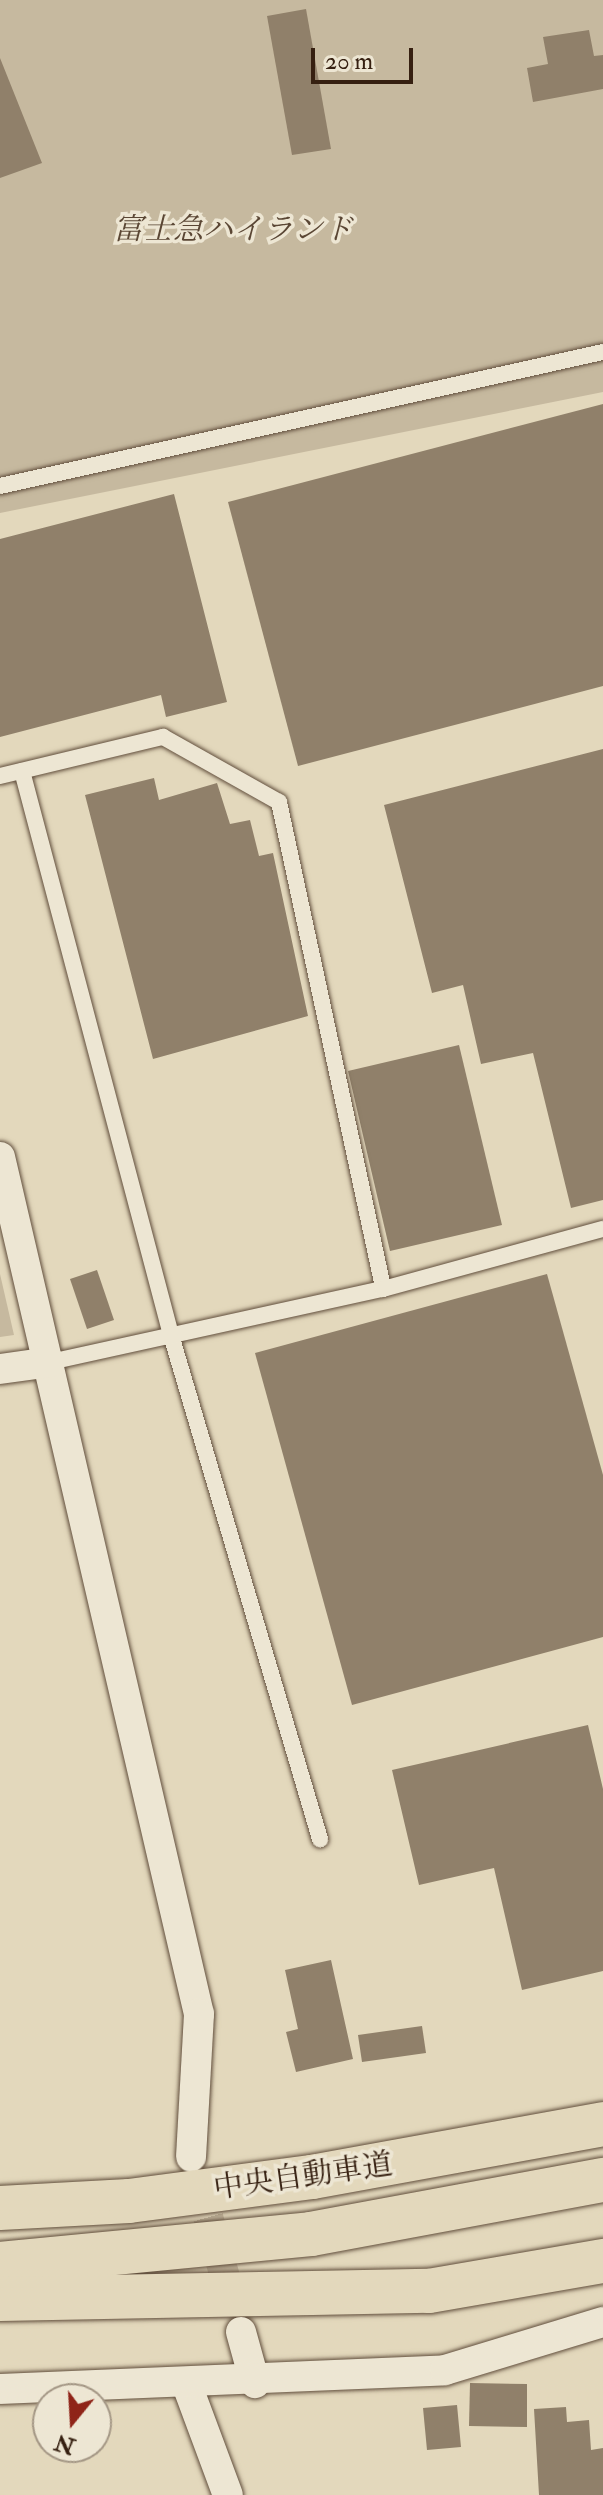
<!DOCTYPE html>
<meta charset="utf-8">
<style>
body{margin:0}
#map{position:relative;width:603px;height:2495px;overflow:hidden;background:#e3d8bc;font-family:"IM FELL Double Pica","Noto Serif JP",serif}
div>[style]{position:absolute}
.green>*{inset:0;background:#c6b99f}
.building>*{inset:0;background:#90806a}
.street-tunnel>*{height:30px;margin-top:-15px;transform-origin:0;background:repeating-linear-gradient(90deg,#c0b39a 0 30px,transparent 0 45px)}
.roads{filter:drop-shadow(0 0 2px #614e3c) drop-shadow(0 0 2px #614e3c)}
.lane>*{height:16px;margin:-8px;padding:0 8px;transform-origin:8px;border-radius:8px;background:#ede6d3}
.street>*{height:30px;margin:-15px;padding:0 15px;transform-origin:15px;border-radius:15px;background:#ede6d3}
.highway>*{height:44px;margin:-22px;padding:0 22px;transform-origin:22px;border-radius:22px;background:#e3d8bc}
span{translate:-50% -50%;white-space:nowrap;text-align:center;line-height:1.15;-webkit-text-stroke:7px #ede6d3;paint-order:stroke}
.park-label{font-size:30px;color:#5a4634;font-style:italic}
.street-label{font-size:30px;color:#362011}
.north{position:absolute;left:32px;top:2383px;width:80px;height:80px;box-sizing:border-box;background:#ede6d3;border:2px solid #a49785;border-radius:50%;rotate:198deg;font-size:22px;font-weight:700;line-height:32px;text-align:center;color:#362011}
.north::after{content:'';display:block;margin:auto;width:28px;height:36px;background:#8f2418;clip-path:polygon(50% 0,100% 100%,50% 72%,0 100%)}
.scale{position:absolute;left:311px;top:48px;width:102px;height:36px;box-sizing:border-box;border:4px solid #362011;border-top:0;padding-left:10px;font-size:24px;line-height:28px;white-space:nowrap;color:#362011;-webkit-text-stroke:6px #ede6d3;paint-order:stroke}
</style>
<div id="map">
<div class="green">
<i style="clip-path:polygon(0 0,603px 0,603px 392px,0 513px)"></i>
<i style="clip-path:polygon(0 1274px,14px 1335px,0 1337px)"></i>
</div>
<div class="building">
<i style="clip-path:polygon(306px 9px,331px 149px,292px 155px,267px 16px)"></i>
<i style="clip-path:polygon(589px 30px,594px 56px,603px 55px,603px 89px,533px 102px,527px 68px,548px 64px,543px 37px)"></i>
<i style="clip-path:polygon(0 58px,42px 163px,0 178px)"></i>
<i style="clip-path:polygon(603px 404px,603px 686px,298px 766px,228px 502px)"></i>
<i style="clip-path:polygon(174px 494px,227px 702px,166px 717px,161px 695px,0 737px,0 539px)"></i>
<i style="clip-path:polygon(603px 749px,603px 1200px,571px 1208px,533px 1053px,481px 1064px,463px 985px,432px 993px,384px 805px)"></i>
<i style="clip-path:polygon(154px 778px,159px 800px,217px 783px,230px 824px,250px 820px,259px 856px,273px 853px,308px 1016px,153px 1059px,85px 795px)"></i>
<i style="clip-path:polygon(459px 1045px,502px 1225px,390px 1251px,348px 1071px)"></i>
<i style="clip-path:polygon(97px 1270px,114px 1320px,87px 1329px,70px 1279px)"></i>
<i style="clip-path:polygon(547px 1274px,603px 1475px,603px 1637px,352px 1705px,255px 1353px)"></i>
<i style="clip-path:polygon(588px 1725px,603px 1789px,603px 1971px,522px 1990px,494px 1868px,419px 1885px,392px 1770px)"></i>
<i style="clip-path:polygon(331px 1960px,353px 2059px,296px 2072px,286px 2032px,298px 2029px,285px 1970px)"></i>
<i style="clip-path:polygon(422px 2026px,426px 2053px,362px 2062px,358px 2035px)"></i>
<i style="clip-path:polygon(470px 2383px,527px 2384px,527px 2427px,469px 2426px)"></i>
<i style="clip-path:polygon(457px 2405px,461px 2447px,427px 2450px,423px 2408px)"></i>
<i style="clip-path:polygon(566px 2407px,567px 2422px,589px 2420px,591px 2450px,603px 2448px,603px 2495px,539px 2495px,534px 2409px)"></i>
</div>
<div class="street-tunnel">
<i style="left:196px;top:2174px;width:144px;rotate:74.3deg"></i>
</div>
<div class="roads">
<div class="lane">
<i style="left:0;top:486px;width:618px;rotate:-12.53deg"></i>
<i style="left:22px;top:771px;width:583px;rotate:75.2deg"></i>
<i style="left:171px;top:1335px;width:526px;rotate:73.53deg"></i>
<i style="left:0;top:776px;width:168px;rotate:-13.5deg"></i>
<i style="left:163px;top:737px;width:133px;rotate:29.3deg"></i>
<i style="left:279px;top:802px;width:498px;rotate:77.9deg"></i>
<i style="left:50px;top:1362px;width:341px;rotate:-12.4deg"></i>
<i style="left:383px;top:1289px;width:228px;rotate:-15.3deg"></i>
</div>
<div class="street">
<i style="left:0;top:1157px;width:880px;rotate:76.93deg"></i>
<i style="left:199px;top:2014px;width:143px;rotate:93.2deg"></i>
<i style="left:0;top:1369px;width:50px;rotate:-8deg"></i>
<i style="left:241px;top:2332px;width:53px;rotate:74.6deg"></i>
<i style="left:187px;top:2385px;width:117px;rotate:69.6deg"></i>
<i style="left:0;top:2389px;width:445px;rotate:-2.4deg"></i>
<i style="left:445px;top:2370px;width:165px;rotate:-16.9deg"></i>
</div>
<div class="highway">
<i style="left:0;top:2208px;width:129px;rotate:-3.1deg"></i>
<i style="left:129px;top:2201px;width:185px;rotate:-7.5deg"></i>
<i style="left:312px;top:2177px;width:296px;rotate:-10.3deg"></i>
<i style="left:0;top:2264px;width:312px;rotate:-5.5deg"></i>
<i style="left:311px;top:2234px;width:297px;rotate:-10.5deg"></i>
<i style="left:0;top:2299px;width:429px;rotate:-1.1deg"></i>
<i style="left:429px;top:2291px;width:177px;rotate:-9.8deg"></i>
</div>
</div>
<div class="park-label">
<span style="left:233px;top:230px">富士急ハイランド</span>
</div>
<div class="street-label">
<span style="left:303px;top:2177px;rotate:-8deg">中央自動車道</span>
</div>
<div class="north">N</div>
<div class="scale">20 m</div>
</div>
